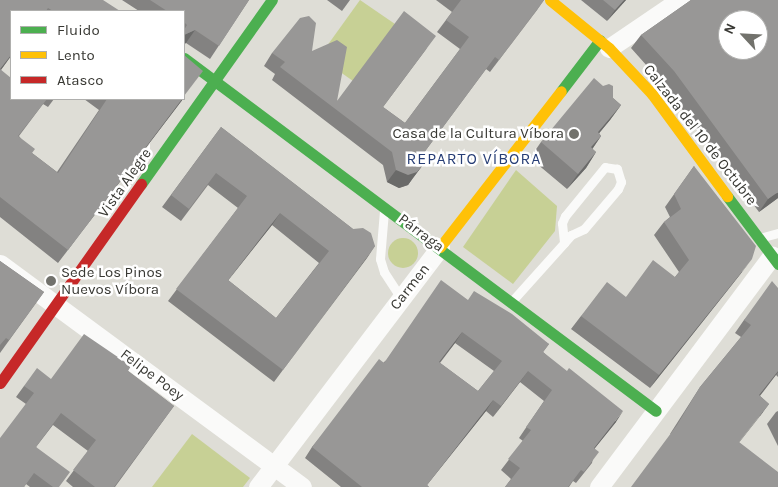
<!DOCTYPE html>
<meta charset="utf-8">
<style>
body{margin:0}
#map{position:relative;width:778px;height:487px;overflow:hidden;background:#deddd6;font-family:Karla,sans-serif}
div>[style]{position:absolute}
.green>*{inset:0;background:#c7d095}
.round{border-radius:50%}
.lane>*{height:9px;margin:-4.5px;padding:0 4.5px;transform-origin:4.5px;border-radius:4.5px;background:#fafaf9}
.street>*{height:19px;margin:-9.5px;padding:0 9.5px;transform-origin:9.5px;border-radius:9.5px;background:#fafaf9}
.fast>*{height:11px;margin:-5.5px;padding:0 5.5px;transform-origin:5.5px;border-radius:5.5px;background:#4caf50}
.slow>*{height:11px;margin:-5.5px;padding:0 5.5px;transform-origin:5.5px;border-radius:5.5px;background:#ffc107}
.jam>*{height:11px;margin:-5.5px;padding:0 5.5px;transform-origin:5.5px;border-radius:5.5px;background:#c62828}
.wall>*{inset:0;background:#838281}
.shaded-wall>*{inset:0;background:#6a6a69}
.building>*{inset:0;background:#989796}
.dots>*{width:14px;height:14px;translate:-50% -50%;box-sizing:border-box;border:2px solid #fff;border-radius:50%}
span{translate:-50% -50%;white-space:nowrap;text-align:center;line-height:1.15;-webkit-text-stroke:5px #fff;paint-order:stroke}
.poi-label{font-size:15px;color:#383833}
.right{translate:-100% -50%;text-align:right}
.left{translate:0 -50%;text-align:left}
.street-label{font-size:15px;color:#383833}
.neighbourhood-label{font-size:16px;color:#273e76;letter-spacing:1px}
.legend{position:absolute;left:10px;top:10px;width:175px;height:90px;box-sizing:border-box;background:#fff;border:1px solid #afafad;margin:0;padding:6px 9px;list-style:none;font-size:15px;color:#383833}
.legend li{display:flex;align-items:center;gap:10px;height:25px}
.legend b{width:25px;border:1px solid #afafad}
.north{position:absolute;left:718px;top:10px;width:50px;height:50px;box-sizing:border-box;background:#fff;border:1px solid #afafad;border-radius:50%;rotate:295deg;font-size:14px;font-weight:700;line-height:20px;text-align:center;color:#383833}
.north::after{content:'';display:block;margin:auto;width:18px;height:22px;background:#72726c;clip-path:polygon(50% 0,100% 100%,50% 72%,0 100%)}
</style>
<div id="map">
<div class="green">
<i style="clip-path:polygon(360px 0,395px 24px,353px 81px,319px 57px)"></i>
<i style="clip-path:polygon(516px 170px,557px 206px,555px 231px,513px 284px,463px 247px)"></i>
<i class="round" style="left:388px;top:238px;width:30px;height:30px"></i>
<i style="clip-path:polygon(192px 434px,250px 478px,243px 487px,152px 487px)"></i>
</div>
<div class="lane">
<i style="left:384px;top:211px;width:48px;rotate:94.8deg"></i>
<i style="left:380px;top:259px;width:14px;rotate:73deg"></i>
<i style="left:384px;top:272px;width:31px;rotate:57deg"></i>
<i style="left:763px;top:237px;width:16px;rotate:-15deg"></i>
<i style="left:512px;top:301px;width:78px;rotate:-48.1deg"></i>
<i style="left:564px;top:243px;width:11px;rotate:-49deg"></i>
<i style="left:571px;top:235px;width:14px;rotate:-25deg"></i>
<i style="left:584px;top:229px;width:52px;rotate:-49.6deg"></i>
<i style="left:618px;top:189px;width:8px;rotate:-67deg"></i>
<i style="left:621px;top:182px;width:14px;rotate:-107deg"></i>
<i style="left:617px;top:169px;width:12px;rotate:-171deg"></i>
<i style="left:605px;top:167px;width:63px;rotate:129.2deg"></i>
<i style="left:565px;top:216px;width:8px;rotate:113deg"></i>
<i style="left:562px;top:223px;width:20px;rotate:84deg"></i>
</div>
<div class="street">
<i style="left:609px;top:48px;width:86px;rotate:-34.1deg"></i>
<i style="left:0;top:264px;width:375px;rotate:36.4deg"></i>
<i style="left:258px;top:487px;width:301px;rotate:-52.8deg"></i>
<i style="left:599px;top:487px;width:289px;rotate:-53.2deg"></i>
</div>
<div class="fast">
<i style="left:184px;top:58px;width:589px;rotate:36.79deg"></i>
<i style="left:561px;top:91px;width:64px;rotate:-52.6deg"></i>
<i style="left:141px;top:184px;width:226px;rotate:-54.6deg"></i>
<i style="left:727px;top:196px;width:85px;rotate:53.1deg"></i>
</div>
<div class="slow">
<i style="left:550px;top:0;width:76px;rotate:39.1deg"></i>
<i style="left:609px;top:48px;width:63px;rotate:46.9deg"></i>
<i style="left:652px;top:94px;width:127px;rotate:53.7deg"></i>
<i style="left:440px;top:247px;width:197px;rotate:-52.2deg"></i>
</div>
<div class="jam">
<i style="left:0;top:383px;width:244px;rotate:-54.7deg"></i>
</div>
<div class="wall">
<i style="clip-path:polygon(0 0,120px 11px,11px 11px,11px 56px,1px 70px,11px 99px,54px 99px,48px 107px,43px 104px,19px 136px,32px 153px,57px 172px,99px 110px,84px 99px,183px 99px,58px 263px,0 217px)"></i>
<i style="clip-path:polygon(122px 0,249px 0,210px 59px,186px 43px,184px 44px,184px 11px,139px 11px)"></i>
<i style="clip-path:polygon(327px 0,350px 0,342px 11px)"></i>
<i style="clip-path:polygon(436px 0,544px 0,490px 72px,486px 69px,423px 154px,422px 166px,413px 178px,408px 185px,399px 188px,387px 182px,383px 165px,272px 80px,275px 74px,264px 66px,272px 53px,312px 51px,337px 101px,427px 48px,383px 107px,405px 123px,460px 49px,437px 32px,452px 12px)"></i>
<i style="clip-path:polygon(581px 0,626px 0,607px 21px)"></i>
<i style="clip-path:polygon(691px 0,778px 198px,759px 212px,664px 85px,631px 48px,641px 35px)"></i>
<i style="clip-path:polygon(613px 98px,621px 105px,610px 120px,599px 133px,601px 136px,592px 149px,596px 152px,586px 168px,567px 189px,530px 158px,541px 142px)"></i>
<i style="clip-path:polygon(evenodd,221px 127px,375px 246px,274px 382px,168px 301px,238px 208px,208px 185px,181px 221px,162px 207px,221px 127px,272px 225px,319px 263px,276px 318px,228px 280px,272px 225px)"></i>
<i style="clip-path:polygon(694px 166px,742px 272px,650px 388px,571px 329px,581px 316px,626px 297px,675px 277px,679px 272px,654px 235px,664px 222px,670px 217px,665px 207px)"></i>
<i style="clip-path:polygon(0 261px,44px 292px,0 353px)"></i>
<i style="clip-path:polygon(778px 288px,778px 377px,776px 375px,760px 396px,769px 404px,760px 416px,670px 434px,700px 387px,741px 337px,735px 333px,744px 320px)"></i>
<i style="clip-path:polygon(evenodd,468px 300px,549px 344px,543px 352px,616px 422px,595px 448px,592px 463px,576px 483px,573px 481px,569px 487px,505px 487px,511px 479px,501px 470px,523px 441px,519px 438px,544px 401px,520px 382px,493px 417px,486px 411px,427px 485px,429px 487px,341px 487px,305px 458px,312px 447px,384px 362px,468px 300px,455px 343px,494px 371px,478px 391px,440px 363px,455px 343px)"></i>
<i style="clip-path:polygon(128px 371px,174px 406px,115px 487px,73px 487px,66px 481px,88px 451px,53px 425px,36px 447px,59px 487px,30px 487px,26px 484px,24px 487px,0 487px,26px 404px,16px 397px,24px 386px,51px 379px)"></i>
<i style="clip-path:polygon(778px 411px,778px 446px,767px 424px,776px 412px)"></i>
</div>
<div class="shaded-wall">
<i style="clip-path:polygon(544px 0,537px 10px,490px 72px)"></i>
<i style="clip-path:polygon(624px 0,626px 0,607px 21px,615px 10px)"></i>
<i style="clip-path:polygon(195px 30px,186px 43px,184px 44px,184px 35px)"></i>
<i style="clip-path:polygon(11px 55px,11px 56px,0 71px,0 69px)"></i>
<i style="clip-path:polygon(182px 99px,183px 99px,58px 263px,68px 250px)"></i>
<i style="clip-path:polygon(621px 105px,610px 120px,587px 148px,598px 132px)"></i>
<i style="clip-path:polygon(601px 136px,591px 151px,591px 147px)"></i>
<i style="clip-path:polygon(596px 152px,586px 168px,567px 189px,578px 174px)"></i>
<i style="clip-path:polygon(422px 166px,413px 178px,408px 185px,399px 188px,387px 182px,396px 170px)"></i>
<i style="clip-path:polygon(778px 192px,778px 198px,759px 212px,768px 199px)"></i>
<i style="clip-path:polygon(280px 213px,272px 225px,219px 292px,228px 280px)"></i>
<i style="clip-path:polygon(375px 246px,367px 258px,274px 382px,283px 370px)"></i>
<i style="clip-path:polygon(752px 259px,742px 272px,650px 388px,659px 375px)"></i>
<i style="clip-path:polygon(462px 332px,455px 343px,431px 373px,439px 362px)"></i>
<i style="clip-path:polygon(528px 371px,520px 382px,493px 417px,501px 406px)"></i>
<i style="clip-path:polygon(778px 371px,778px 372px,750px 408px,759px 395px)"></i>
<i style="clip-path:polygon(493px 400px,486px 411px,425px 487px)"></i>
<i style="clip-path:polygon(769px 404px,760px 416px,730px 454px,739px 442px)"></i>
<i style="clip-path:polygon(623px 411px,616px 422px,586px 459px,594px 448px)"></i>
</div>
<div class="building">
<i style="clip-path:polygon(0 0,103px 0,120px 11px,53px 11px,48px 8px,46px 11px,11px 11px,11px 55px,0 69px,11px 78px,11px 99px,47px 99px,18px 136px,35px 149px,32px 153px,58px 173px,107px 99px,182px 99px,68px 250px,0 197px)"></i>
<i style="clip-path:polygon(150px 0,249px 0,219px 46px,195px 30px,184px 35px,184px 30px,187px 25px,184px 22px,184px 11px,167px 11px)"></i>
<i style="clip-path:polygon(461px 0,544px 0,499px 60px,495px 57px,423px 154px,422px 166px,417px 172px,408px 175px,396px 170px,392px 152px,280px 67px,285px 62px,272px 53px,300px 18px,309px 16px,316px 23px,312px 51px,337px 40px,347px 47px,337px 101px,404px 11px,436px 36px,383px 107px,405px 123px,469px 37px,446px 20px)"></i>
<i style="clip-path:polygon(603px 0,624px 0,615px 10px)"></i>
<i style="clip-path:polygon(evenodd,691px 0,778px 0,778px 192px,768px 199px,674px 71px,641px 35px,691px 0,728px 20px,758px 20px,758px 50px,728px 50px,728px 20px)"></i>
<i style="clip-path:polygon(184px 55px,203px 71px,184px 96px)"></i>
<i style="clip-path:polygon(594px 78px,603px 86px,609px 84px,613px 86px,613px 98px,621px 105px,598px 132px,601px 136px,591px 147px,596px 152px,578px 174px,541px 142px)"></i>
<i style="clip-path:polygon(evenodd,221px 127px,353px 229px,363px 228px,371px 233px,375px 246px,283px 370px,176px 289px,247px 196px,216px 173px,189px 209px,171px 195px,221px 127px,280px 213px,329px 251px,276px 318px,228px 280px,280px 213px)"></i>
<i style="clip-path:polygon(694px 166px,756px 246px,752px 259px,659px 375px,581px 316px,607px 282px,626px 297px,653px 260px,675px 277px,689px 260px,664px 222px,681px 209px,674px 194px)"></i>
<i style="clip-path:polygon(0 261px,44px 292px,9px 340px,6px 338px,0 345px)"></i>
<i style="clip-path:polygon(evenodd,441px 280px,468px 300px,474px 291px,512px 314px,549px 344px,543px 352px,567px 371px,569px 368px,623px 411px,594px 448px,599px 452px,584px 472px,581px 470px,568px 487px,505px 487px,520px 468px,508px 459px,531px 430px,526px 427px,552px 390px,528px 371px,501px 406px,493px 400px,427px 485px,429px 487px,362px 487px,312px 447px,379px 359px,384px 363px,441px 280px,462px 332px,502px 361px,478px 391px,439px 362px,462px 332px)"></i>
<i style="clip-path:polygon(772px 281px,778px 288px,778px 371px,759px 395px,769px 404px,739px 442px,778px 472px,778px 487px,631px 487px,677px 425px,700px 387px,751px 325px,744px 320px)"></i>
<i style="clip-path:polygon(84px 334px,131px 366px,128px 371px,174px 406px,114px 487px,95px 487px,73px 470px,96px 440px,61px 413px,36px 447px,70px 472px,59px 487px,53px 487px,34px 473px,24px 487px,0 487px,0 438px,34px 393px,24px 386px,37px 368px,51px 379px)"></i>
</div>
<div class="dots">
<i style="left:574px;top:134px;background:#72726c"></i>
<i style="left:51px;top:281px;background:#72726c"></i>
</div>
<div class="poi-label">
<span class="right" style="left:564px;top:134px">Casa de la Cultura Víbora</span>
<span class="left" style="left:61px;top:281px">Sede Los Pinos<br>Nuevos Víbora</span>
</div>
<div class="street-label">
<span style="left:700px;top:135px;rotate:52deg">Calzada del 10 de Octubre</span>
<span style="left:125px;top:183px;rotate:-55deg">Vista Alegre</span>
<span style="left:421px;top:233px;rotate:37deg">Párraga</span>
<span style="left:410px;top:287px;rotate:-52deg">Carmen</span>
<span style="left:152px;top:375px;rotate:37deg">Felipe Poey</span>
</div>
<div class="neighbourhood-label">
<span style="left:474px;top:159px">REPARTO VÍBORA</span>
</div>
<ul class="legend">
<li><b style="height:6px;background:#4caf50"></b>Fluido</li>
<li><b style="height:6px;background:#ffc107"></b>Lento</li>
<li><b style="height:6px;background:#c62828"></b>Atasco</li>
</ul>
<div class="north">N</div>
</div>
